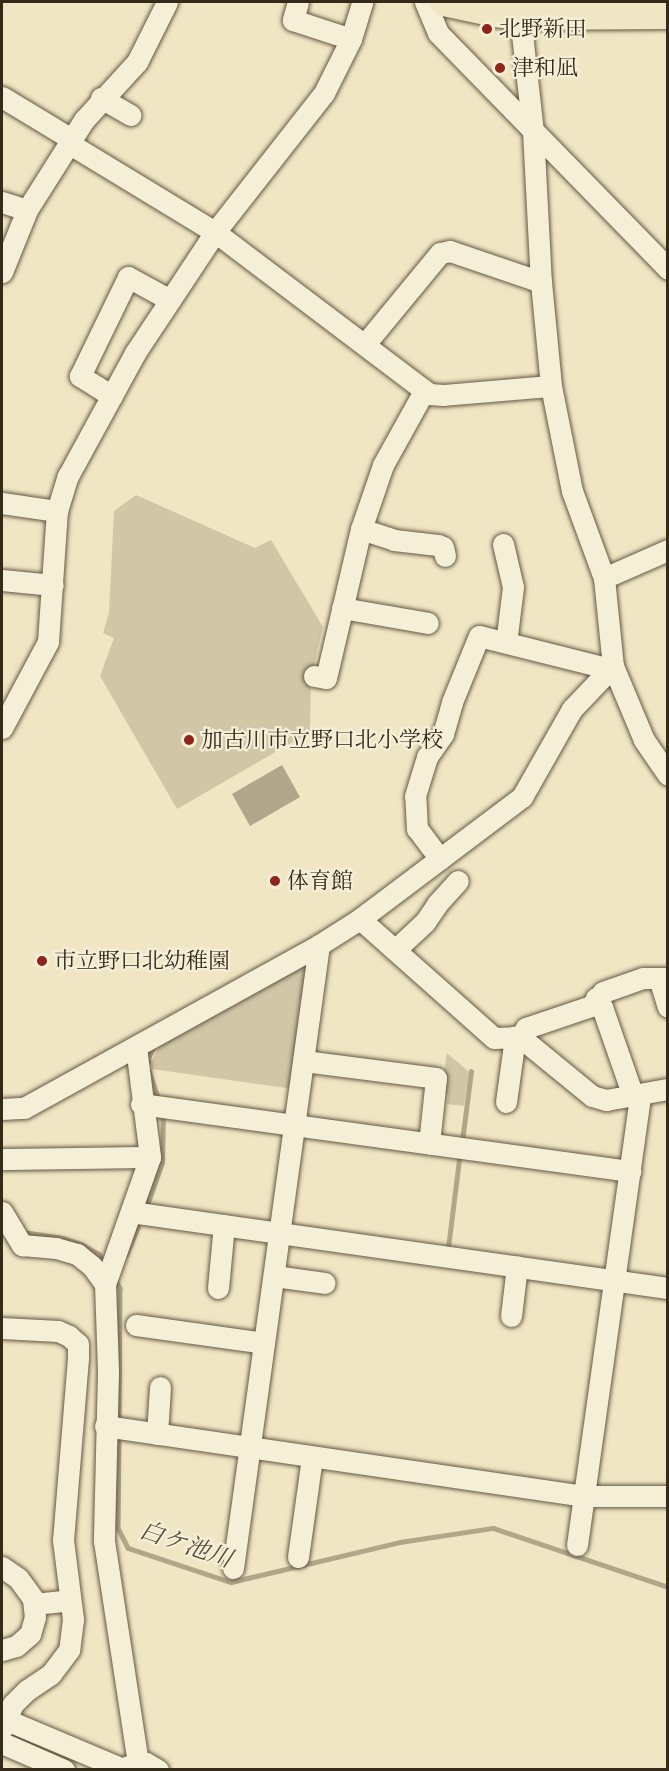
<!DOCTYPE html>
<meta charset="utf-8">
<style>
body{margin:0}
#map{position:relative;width:669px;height:1771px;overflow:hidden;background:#f1e6c3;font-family:"Gentium Book Plus","Noto Serif JP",serif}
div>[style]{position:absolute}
.green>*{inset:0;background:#d1c6a6}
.water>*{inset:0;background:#b1a689}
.stream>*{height:4.5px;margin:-2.25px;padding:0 2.25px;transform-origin:2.25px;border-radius:2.25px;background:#b1a689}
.roads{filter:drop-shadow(0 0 2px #645844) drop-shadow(0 0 2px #645844)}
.minor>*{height:21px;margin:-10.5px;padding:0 10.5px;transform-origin:10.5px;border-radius:10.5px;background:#f6efd8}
.major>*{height:27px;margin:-13.5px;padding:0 13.5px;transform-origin:13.5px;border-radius:13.5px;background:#f1e6c3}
.dots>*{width:16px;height:16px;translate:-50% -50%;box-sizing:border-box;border:3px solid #f6efd8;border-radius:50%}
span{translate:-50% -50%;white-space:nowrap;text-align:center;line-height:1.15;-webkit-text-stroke:4.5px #f6efd8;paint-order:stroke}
.poi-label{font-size:22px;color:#352919}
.left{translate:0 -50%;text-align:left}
.water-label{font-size:24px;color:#5a4e3b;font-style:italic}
.frame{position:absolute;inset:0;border:3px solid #352919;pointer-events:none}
</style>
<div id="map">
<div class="green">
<i style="clip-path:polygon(136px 495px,255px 548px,271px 540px,323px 627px,311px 678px,310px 732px,177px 809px,100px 676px,114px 638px,103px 633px,109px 613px,114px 511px)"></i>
<i style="clip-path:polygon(307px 964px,293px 1089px,152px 1069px,151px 1062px,160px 1045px)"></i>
<i style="clip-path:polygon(447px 1053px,469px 1072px,464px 1106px,447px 1104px,448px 1095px,441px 1093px)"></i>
</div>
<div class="water">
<i style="clip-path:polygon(282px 765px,300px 797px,250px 826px,232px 794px)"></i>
</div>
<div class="stream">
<i style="left:148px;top:1063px;width:5px;rotate:-90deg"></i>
<i style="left:148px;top:1058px;width:13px;rotate:-63deg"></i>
<i style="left:149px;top:1071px;width:28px;rotate:71deg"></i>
<i style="left:462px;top:1141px;width:70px;rotate:-82.6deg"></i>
<i style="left:148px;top:1202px;width:41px;rotate:-70.3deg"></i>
<i style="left:162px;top:1163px;width:51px;rotate:-88.9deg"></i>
<i style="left:23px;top:1232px;width:40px;rotate:8.5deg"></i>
<i style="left:63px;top:1238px;width:19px;rotate:18deg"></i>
<i style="left:81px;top:1244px;width:21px;rotate:29deg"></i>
<i style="left:99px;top:1254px;width:11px;rotate:56deg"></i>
<i style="left:448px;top:1248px;width:97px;rotate:-82.9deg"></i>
<i style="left:126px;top:1255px;width:30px;rotate:-67deg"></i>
<i style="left:114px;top:1277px;width:13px;rotate:61deg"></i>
<i style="left:120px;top:1288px;width:135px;rotate:90.4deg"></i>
<i style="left:119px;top:1435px;width:93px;rotate:90.6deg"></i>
<i style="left:118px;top:1528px;width:22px;rotate:63deg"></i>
<i style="left:128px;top:1548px;width:108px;rotate:18.3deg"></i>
<i style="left:231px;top:1582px;width:174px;rotate:-13.3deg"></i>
<i style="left:400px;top:1542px;width:94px;rotate:-8.6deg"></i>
<i style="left:493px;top:1528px;width:185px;rotate:18.6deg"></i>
</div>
<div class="roads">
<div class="minor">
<i style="left:298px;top:2px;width:19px;rotate:106deg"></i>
<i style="left:293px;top:20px;width:61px;rotate:18.1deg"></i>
<i style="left:425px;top:2px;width:34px;rotate:67deg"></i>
<i style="left:438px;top:33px;width:330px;rotate:45.7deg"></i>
<i style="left:520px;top:16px;width:116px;rotate:83.6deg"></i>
<i style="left:533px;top:131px;width:151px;rotate:87deg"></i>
<i style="left:541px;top:282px;width:104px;rotate:84.5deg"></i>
<i style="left:551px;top:386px;width:107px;rotate:78.7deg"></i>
<i style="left:572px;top:491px;width:93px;rotate:69.8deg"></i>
<i style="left:604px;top:578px;width:88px;rotate:84.2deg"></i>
<i style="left:613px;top:666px;width:80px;rotate:67.3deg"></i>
<i style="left:644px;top:740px;width:42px;rotate:55.6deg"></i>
<i style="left:2px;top:97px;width:83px;rotate:31.2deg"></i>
<i style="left:101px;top:98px;width:34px;rotate:30deg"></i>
<i style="left:70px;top:144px;width:170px;rotate:31.3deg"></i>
<i style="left:215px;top:232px;width:268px;rotate:37.1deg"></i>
<i style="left:429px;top:394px;width:14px;rotate:4deg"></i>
<i style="left:443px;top:395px;width:108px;rotate:-4.8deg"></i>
<i style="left:2px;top:202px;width:26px;rotate:18deg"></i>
<i style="left:2px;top:272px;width:67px;rotate:-68deg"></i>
<i style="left:27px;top:210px;width:107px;rotate:-57.7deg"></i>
<i style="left:84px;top:120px;width:79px;rotate:-47.6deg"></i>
<i style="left:137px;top:62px;width:67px;rotate:-63.4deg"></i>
<i style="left:365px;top:344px;width:118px;rotate:-50.5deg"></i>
<i style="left:440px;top:253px;width:10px;rotate:-11deg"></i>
<i style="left:450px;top:251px;width:96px;rotate:18.8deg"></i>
<i style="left:112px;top:396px;width:38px;rotate:-148deg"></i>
<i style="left:80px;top:376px;width:110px;rotate:-64.1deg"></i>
<i style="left:128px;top:277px;width:48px;rotate:28.7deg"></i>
<i style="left:2px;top:503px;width:56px;rotate:8.3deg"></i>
<i style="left:361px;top:529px;width:35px;rotate:18deg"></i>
<i style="left:394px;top:540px;width:44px;rotate:6.5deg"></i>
<i style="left:438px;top:545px;width:5px;rotate:22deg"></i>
<i style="left:443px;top:547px;width:9px;rotate:77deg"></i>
<i style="left:503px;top:544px;width:44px;rotate:76.9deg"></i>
<i style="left:513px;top:587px;width:56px;rotate:97.1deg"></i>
<i style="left:604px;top:578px;width:70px;rotate:-23.6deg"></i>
<i style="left:2px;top:580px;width:51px;rotate:5.6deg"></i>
<i style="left:342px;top:608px;width:87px;rotate:9.9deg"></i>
<i style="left:314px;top:676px;width:12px;rotate:9deg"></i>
<i style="left:326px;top:678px;width:153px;rotate:-76.8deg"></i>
<i style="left:361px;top:529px;width:68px;rotate:-71deg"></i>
<i style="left:383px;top:465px;width:85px;rotate:-61deg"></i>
<i style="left:2px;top:728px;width:98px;rotate:-61.9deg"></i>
<i style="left:48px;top:642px;width:131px;rotate:-86.1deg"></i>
<i style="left:57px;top:511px;width:37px;rotate:-73deg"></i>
<i style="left:68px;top:476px;width:140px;rotate:-61.4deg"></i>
<i style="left:135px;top:353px;width:145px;rotate:-56.5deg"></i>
<i style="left:215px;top:232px;width:177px;rotate:-51.9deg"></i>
<i style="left:324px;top:93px;width:60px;rotate:-63.4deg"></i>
<i style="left:351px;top:39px;width:39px;rotate:-73deg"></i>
<i style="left:440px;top:859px;width:38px;rotate:-127deg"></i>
<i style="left:417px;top:829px;width:33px;rotate:-93deg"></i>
<i style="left:415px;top:796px;width:41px;rotate:-72.9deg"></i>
<i style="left:427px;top:757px;width:28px;rotate:-55deg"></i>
<i style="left:443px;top:734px;width:33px;rotate:-74deg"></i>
<i style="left:452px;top:702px;width:71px;rotate:-67.8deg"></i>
<i style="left:479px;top:636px;width:127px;rotate:14.1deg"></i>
<i style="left:602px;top:667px;width:11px;rotate:-5deg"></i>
<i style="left:360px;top:919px;width:179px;rotate:41.6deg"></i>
<i style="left:494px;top:1038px;width:26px;rotate:-2deg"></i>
<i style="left:520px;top:1037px;width:93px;rotate:39.3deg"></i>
<i style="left:592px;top:1096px;width:15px;rotate:16deg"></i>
<i style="left:606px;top:1100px;width:63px;rotate:-10.1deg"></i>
<i style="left:395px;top:950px;width:41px;rotate:-43deg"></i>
<i style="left:425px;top:922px;width:22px;rotate:-56deg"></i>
<i style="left:437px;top:904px;width:31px;rotate:-48deg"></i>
<i style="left:659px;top:978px;width:30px;rotate:73deg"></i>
<i style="left:596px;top:998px;width:11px;rotate:56deg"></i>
<i style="left:602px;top:1007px;width:94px;rotate:70.8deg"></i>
<i style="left:520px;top:1037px;width:11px;rotate:-56deg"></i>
<i style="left:526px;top:1028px;width:69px;rotate:-18.7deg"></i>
<i style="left:591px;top:1006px;width:18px;rotate:-49deg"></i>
<i style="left:603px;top:992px;width:42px;rotate:-19.3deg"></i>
<i style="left:643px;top:978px;width:25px"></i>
<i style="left:136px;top:1047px;width:111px;rotate:82.7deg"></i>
<i style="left:150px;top:1157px;width:135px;rotate:109.5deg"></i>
<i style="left:105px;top:1284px;width:88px;rotate:88deg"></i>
<i style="left:108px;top:1372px;width:169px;rotate:91.4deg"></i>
<i style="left:104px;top:1541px;width:225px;rotate:81.3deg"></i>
<i style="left:304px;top:1061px;width:133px;rotate:7.3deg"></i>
<i style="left:436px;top:1078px;width:66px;rotate:96.1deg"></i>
<i style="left:506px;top:1102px;width:66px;rotate:-82.1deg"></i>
<i style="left:141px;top:1104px;width:494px;rotate:7.8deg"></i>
<i style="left:2px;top:1109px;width:22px;rotate:-3deg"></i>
<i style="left:24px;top:1108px;width:337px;rotate:-28.9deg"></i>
<i style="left:319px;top:945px;width:49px;rotate:-32.4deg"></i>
<i style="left:360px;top:919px;width:203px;rotate:-37deg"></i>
<i style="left:522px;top:797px;width:101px;rotate:-60.4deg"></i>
<i style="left:572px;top:709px;width:59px;rotate:-46.4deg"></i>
<i style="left:2px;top:1159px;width:148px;rotate:-0.8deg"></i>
<i style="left:2px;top:1212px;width:39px;rotate:59deg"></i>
<i style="left:22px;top:1245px;width:34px;rotate:5deg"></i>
<i style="left:56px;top:1248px;width:22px;rotate:16deg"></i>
<i style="left:77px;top:1254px;width:19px;rotate:39deg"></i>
<i style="left:92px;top:1266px;width:22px;rotate:54deg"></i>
<i style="left:131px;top:1212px;width:542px;rotate:8.06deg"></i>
<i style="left:274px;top:1276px;width:51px;rotate:7.8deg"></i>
<i style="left:218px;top:1288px;width:63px;rotate:-84.6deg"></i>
<i style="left:511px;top:1316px;width:50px;rotate:-83.2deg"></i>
<i style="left:136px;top:1325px;width:129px;rotate:8deg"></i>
<i style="left:2px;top:1328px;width:56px;rotate:3.1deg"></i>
<i style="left:58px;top:1331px;width:12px;rotate:24deg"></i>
<i style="left:69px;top:1336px;width:12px;rotate:42deg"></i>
<i style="left:78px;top:1344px;width:14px;rotate:90deg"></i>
<i style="left:78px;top:1358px;width:183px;rotate:94.7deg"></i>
<i style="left:63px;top:1540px;width:80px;rotate:82.8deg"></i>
<i style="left:73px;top:1619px;width:31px;rotate:97deg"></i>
<i style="left:69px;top:1650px;width:30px;rotate:127deg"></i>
<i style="left:51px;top:1674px;width:29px;rotate:146deg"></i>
<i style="left:27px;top:1690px;width:20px;rotate:135deg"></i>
<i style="left:13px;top:1704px;width:27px;rotate:114deg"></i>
<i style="left:105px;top:1426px;width:482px;rotate:8.3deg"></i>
<i style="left:582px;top:1496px;width:86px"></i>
<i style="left:157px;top:1434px;width:47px;rotate:-86.3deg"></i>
<i style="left:577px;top:1545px;width:454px;rotate:-82deg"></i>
<i style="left:298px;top:1557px;width:101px;rotate:-82deg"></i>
<i style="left:2px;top:1567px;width:19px;rotate:35deg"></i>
<i style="left:18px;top:1578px;width:26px;rotate:54deg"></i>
<i style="left:33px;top:1599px;width:18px;rotate:84deg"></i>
<i style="left:35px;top:1617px;width:18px;rotate:106deg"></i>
<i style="left:30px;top:1634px;width:18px;rotate:139deg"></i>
<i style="left:16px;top:1646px;width:15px;rotate:164deg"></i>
<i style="left:233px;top:1568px;width:629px;rotate:-82.14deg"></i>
<i style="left:34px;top:1604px;width:36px;rotate:-6deg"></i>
<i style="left:2px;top:1718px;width:131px;rotate:22.9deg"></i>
<i style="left:2px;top:1743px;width:68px;rotate:23.5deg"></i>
<i style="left:126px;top:1767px;width:13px;rotate:-18deg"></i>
<i style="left:138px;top:1763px;width:8px"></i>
<i style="left:146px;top:1763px;width:14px;rotate:30deg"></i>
</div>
<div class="major">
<i style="left:443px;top:2px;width:53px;rotate:11.9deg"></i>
<i style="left:495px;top:13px;width:25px;rotate:7deg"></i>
<i style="left:520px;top:16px;width:148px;rotate:-0.4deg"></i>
</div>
</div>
<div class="dots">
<i style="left:487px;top:29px;background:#8f2418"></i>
<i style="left:500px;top:68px;background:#8f2418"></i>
<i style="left:189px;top:740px;background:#8f2418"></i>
<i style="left:275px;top:881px;background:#8f2418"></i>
<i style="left:42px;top:961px;background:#8f2418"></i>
</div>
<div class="poi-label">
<span class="left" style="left:499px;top:29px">北野新田</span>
<span class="left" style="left:512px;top:68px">津和凪</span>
<span class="left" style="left:201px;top:740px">加古川市立野口北小学校</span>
<span class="left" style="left:287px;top:881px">体育館</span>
<span class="left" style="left:54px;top:961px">市立野口北幼稚園</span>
</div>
<div class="water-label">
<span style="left:186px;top:1544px;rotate:19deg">白ケ池川</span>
</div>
<div class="frame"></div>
</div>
